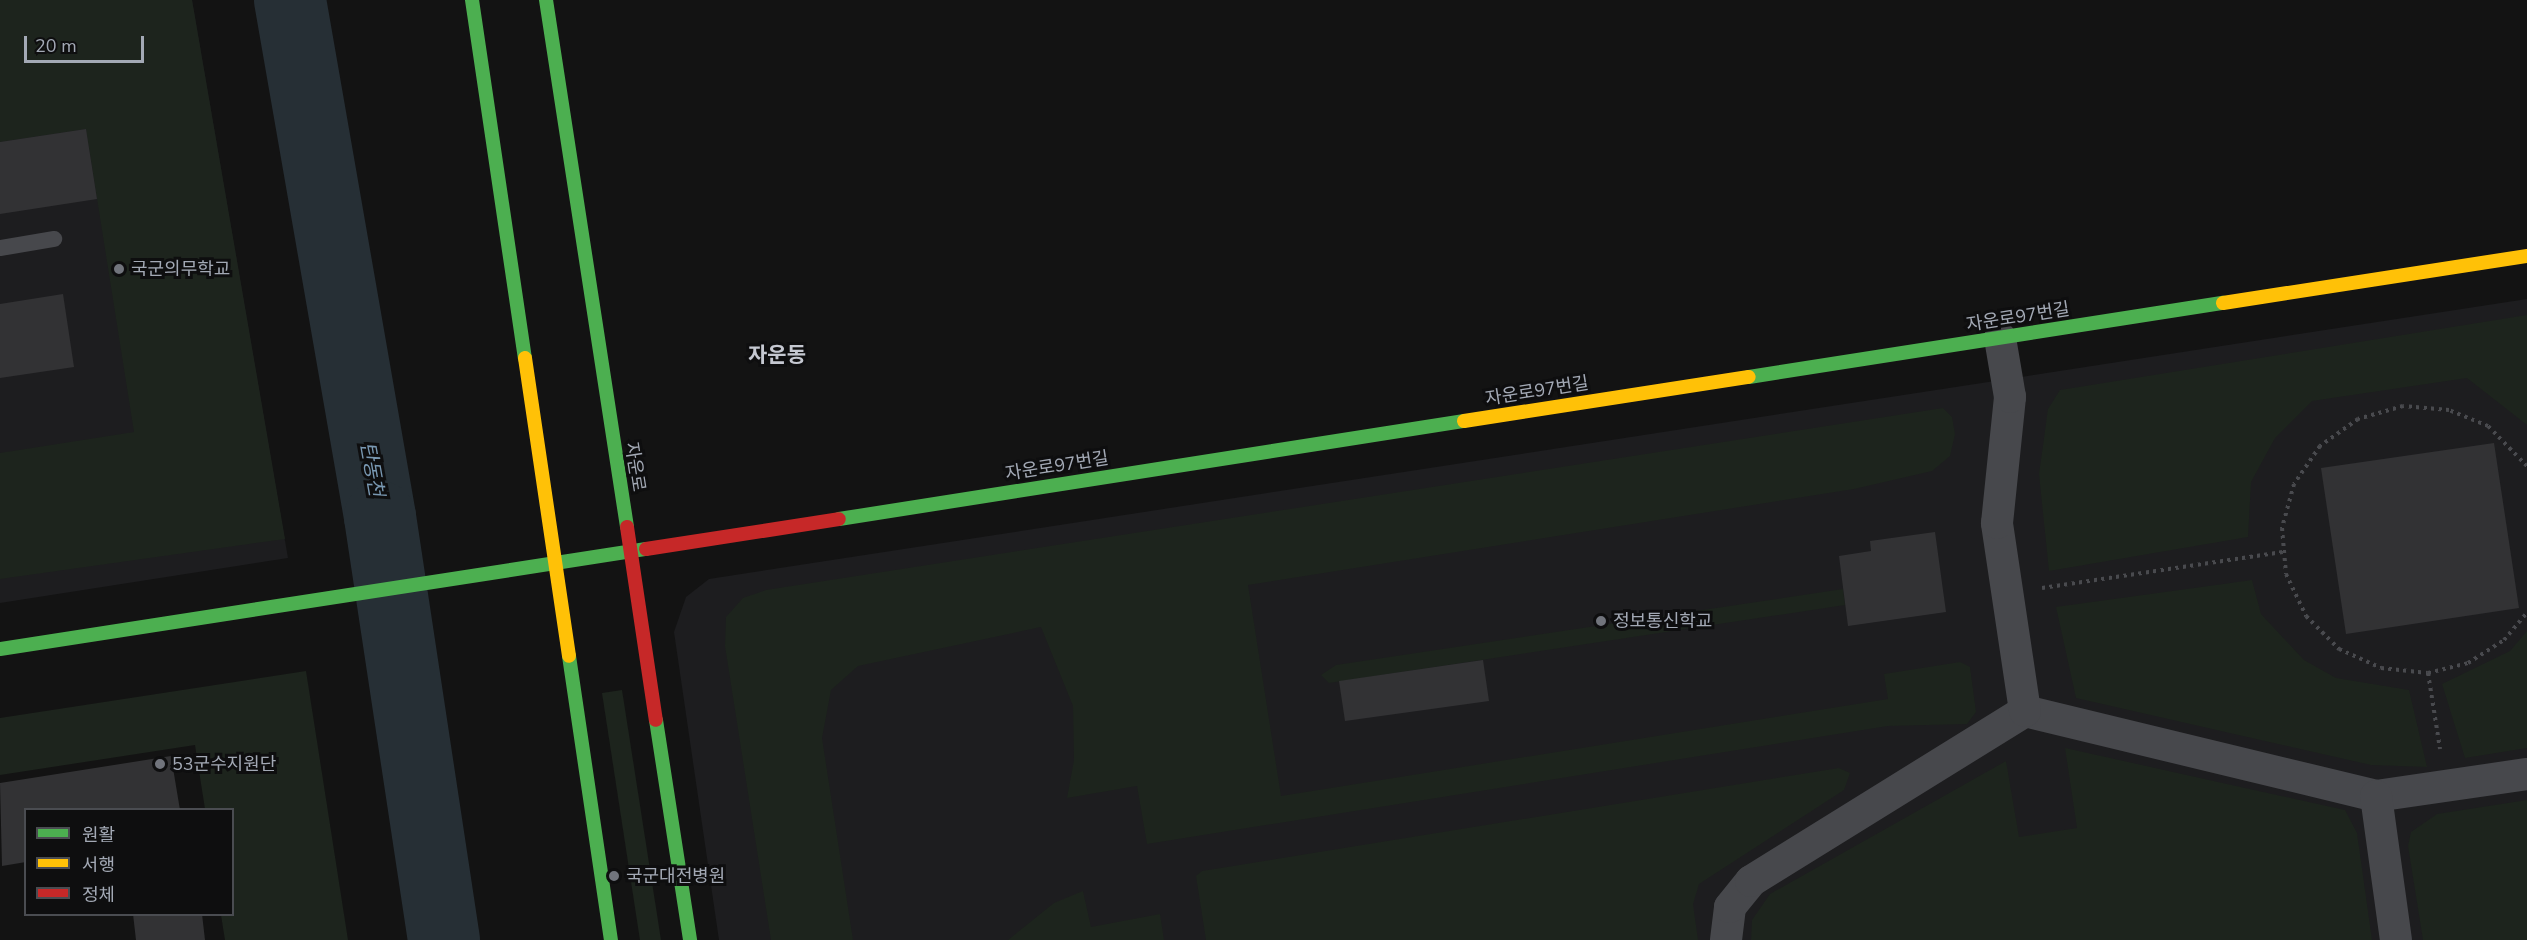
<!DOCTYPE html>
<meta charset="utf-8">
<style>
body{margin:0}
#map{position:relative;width:2527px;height:940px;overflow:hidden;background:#131313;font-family:"Nunito Sans","Noto Sans KR",sans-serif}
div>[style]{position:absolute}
.built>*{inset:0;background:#1d1d1f}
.green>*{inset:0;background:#1d241d}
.river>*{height:72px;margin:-36px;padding:0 36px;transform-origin:36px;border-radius:36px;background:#262f35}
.building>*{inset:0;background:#323234}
.path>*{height:4px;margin-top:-2px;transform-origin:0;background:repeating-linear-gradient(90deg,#494a4e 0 3px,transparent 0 7.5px)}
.lane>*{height:16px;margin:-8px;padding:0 8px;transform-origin:8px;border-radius:8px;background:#47484c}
.street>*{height:32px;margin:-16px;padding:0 16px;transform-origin:16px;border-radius:16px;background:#47484c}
.fast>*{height:14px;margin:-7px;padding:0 7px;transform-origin:7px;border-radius:7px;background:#4caf50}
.slow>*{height:14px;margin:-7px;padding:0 7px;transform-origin:7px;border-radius:7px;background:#ffc107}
.jam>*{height:14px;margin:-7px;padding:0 7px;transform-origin:7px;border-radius:7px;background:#c62828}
.dots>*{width:16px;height:16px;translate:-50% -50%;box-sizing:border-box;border:3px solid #0e0e0f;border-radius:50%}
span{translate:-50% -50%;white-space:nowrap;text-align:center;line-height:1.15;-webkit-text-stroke:6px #0e0e0f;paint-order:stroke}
.poi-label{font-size:18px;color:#a3a9b5}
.left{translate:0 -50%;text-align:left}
.street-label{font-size:18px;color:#a3a9b5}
.water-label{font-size:20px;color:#7998b2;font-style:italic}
.quarter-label{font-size:21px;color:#c5c8d1;font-weight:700}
.legend{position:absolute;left:24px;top:808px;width:210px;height:108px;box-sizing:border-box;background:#0e0e0f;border:2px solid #4a4c51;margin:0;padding:8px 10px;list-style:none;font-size:18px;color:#a3a9b5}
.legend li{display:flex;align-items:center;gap:12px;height:30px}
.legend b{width:30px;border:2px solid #4a4c51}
.scale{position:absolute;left:24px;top:36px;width:120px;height:27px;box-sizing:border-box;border:3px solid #a3a9b5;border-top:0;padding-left:8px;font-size:18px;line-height:21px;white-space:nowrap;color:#a3a9b5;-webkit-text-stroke:4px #0e0e0f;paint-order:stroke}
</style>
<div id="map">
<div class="built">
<i style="clip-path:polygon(0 0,192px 0,288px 558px,0 603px)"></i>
<i style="clip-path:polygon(2527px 299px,2527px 940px,719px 940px,674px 632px,686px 597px,709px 579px)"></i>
</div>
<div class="green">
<i style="clip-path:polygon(0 0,192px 0,285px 539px,0 579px,0 453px,134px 432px,86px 129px,0 142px)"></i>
<i style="clip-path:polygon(2527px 315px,2527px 425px,2467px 378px,2312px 401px,2275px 438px,2251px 482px,2248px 537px,2049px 571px,2039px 474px,2048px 409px,2060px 390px)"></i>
<i style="clip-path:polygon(1943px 408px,1952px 417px,1955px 434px,1950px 456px,1932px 471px,1854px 489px,1248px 585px,1281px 796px,1888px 699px,1884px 674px,1960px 662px,1970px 667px,1976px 712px,1967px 724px,1888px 726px,1147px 844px,1137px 786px,1067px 798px,1074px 760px,1073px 706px,1041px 627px,858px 666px,831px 690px,822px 738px,853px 940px,771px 940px,725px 646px,726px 617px,743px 598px,766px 590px)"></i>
<i style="clip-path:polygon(2252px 580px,2261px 614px,2304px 660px,2336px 678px,2409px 690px,2427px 767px,2371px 765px,2076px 698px,2056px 607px)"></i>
<i style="clip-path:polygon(1843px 589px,1845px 605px,1329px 683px,1321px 675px,1336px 665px)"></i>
<i style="clip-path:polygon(2527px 631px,2527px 748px,2465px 758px,2442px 684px,2510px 651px)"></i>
<i style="clip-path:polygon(306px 671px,348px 940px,225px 940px,221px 915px,232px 914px,232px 810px,205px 809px,195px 745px,0 775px,0 718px)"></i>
<i style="clip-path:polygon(622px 690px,661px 940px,640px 940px,602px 693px)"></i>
<i style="clip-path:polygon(2065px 748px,2345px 810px,2357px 833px,2372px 940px,1751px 940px,1752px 920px,1770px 894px,2006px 761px,2019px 837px,2077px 828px)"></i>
<i style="clip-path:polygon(1839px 768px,1850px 773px,1844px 790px,1699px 884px,1693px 904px,1698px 940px,1206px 940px,1196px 876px,1202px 871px)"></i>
<i style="clip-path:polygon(2527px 800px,2527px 940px,2423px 940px,2408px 846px,2411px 832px,2437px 814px)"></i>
<i style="clip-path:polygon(1083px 891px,1091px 927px,1160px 914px,1164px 940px,1008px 940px,1054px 903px)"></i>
</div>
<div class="river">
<i style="left:290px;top:0;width:525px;rotate:80.12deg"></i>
<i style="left:380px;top:517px;width:428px;rotate:81.4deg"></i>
</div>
<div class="building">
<i style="clip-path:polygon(86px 129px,97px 199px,0 214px,0 142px)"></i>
<i style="clip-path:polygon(63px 294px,74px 367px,0 378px,0 304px)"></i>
<i style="clip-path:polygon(2494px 443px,2519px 608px,2346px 634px,2321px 468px)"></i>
<i style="clip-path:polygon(1935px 532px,1946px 612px,1848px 626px,1839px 556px,1871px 551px,1870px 541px)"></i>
<i style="clip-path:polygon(1483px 660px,1489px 701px,1345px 721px,1339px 681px)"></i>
<i style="clip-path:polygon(171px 756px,180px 810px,26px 810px,26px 862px,2px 866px,0 783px)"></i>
<i style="clip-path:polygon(133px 914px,202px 914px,205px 940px,136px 940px)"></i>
</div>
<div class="path">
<i style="left:2527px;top:466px;width:56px;rotate:-134.3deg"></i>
<i style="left:2488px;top:426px;width:42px;rotate:-157.7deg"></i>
<i style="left:2449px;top:410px;width:46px;rotate:-175deg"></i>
<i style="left:2403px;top:406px;width:47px;rotate:163.9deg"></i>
<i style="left:2358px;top:419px;width:47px;rotate:144.6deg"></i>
<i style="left:2320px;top:446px;width:46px;rotate:124.4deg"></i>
<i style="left:2294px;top:484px;width:46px;rotate:105.3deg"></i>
<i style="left:2282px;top:528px;width:46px;rotate:85deg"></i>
<i style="left:2286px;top:574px;width:47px;rotate:64.5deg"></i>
<i style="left:2306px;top:616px;width:47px;rotate:45deg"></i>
<i style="left:2339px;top:649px;width:46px;rotate:24.3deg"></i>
<i style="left:2381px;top:668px;width:47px;rotate:6.1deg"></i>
<i style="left:2428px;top:673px;width:41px;rotate:-14deg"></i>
<i style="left:2468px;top:663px;width:43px;rotate:-32.6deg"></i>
<i style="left:2504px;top:640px;width:35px;rotate:-50deg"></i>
<i style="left:2042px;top:588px;width:245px;rotate:-8.5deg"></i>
<i style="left:2428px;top:673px;width:77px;rotate:81deg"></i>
</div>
<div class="lane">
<i style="left:0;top:248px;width:55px;rotate:-9.5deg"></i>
</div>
<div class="street">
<i style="left:2025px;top:711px;width:361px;rotate:13.6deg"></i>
<i style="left:2376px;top:796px;width:153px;rotate:-8.3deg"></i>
<i style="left:2376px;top:796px;width:145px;rotate:82.1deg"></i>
<i style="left:1726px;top:940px;width:33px;rotate:-83deg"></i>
<i style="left:1730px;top:907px;width:33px;rotate:-51deg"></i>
<i style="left:1751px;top:881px;width:322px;rotate:-31.8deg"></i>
<i style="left:2025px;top:711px;width:190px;rotate:-98.5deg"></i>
<i style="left:1997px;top:523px;width:127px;rotate:-84.1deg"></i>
<i style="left:2010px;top:397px;width:60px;rotate:-99.6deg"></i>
</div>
<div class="fast">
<i style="left:472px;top:0;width:362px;rotate:81.6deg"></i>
<i style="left:546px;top:0;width:533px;rotate:81.26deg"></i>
<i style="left:1749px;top:377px;width:480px;rotate:-8.9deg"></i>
<i style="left:839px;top:519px;width:633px;rotate:-8.91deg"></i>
<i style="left:0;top:649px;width:654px;rotate:-8.8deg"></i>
<i style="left:569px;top:656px;width:287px;rotate:81.6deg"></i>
<i style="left:656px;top:720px;width:223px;rotate:81.2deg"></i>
</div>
<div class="slow">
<i style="left:2223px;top:303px;width:308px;rotate:-8.8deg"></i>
<i style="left:525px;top:358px;width:301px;rotate:81.6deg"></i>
<i style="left:1464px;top:421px;width:288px;rotate:-8.8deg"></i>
</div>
<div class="jam">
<i style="left:627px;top:527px;width:195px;rotate:81.5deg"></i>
<i style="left:646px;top:549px;width:195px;rotate:-8.8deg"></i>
</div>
<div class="dots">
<i style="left:119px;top:269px;background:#71747c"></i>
<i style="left:1601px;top:621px;background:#71747c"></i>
<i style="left:160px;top:764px;background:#71747c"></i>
<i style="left:614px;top:876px;background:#71747c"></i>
</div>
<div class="poi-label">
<span class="left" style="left:131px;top:269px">국군의무학교</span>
<span class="left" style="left:1613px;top:621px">정보통신학교</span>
<span class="left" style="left:172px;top:764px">53군수지원단</span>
<span class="left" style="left:626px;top:876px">국군대전병원</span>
</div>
<div class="street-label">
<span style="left:2018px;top:317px;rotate:-9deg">자운로97번길</span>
<span style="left:1537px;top:391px;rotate:-9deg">자운로97번길</span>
<span style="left:1057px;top:466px;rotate:-9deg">자운로97번길</span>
<span style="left:635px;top:467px;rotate:81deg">자운로</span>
</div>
<div class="water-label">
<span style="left:372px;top:469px;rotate:80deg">탄동천</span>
</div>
<div class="quarter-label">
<span style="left:777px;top:355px">자운동</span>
</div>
<ul class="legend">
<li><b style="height:8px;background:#4caf50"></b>원활</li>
<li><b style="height:8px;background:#ffc107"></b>서행</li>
<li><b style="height:8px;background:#c62828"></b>정체</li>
</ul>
<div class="scale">20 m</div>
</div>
